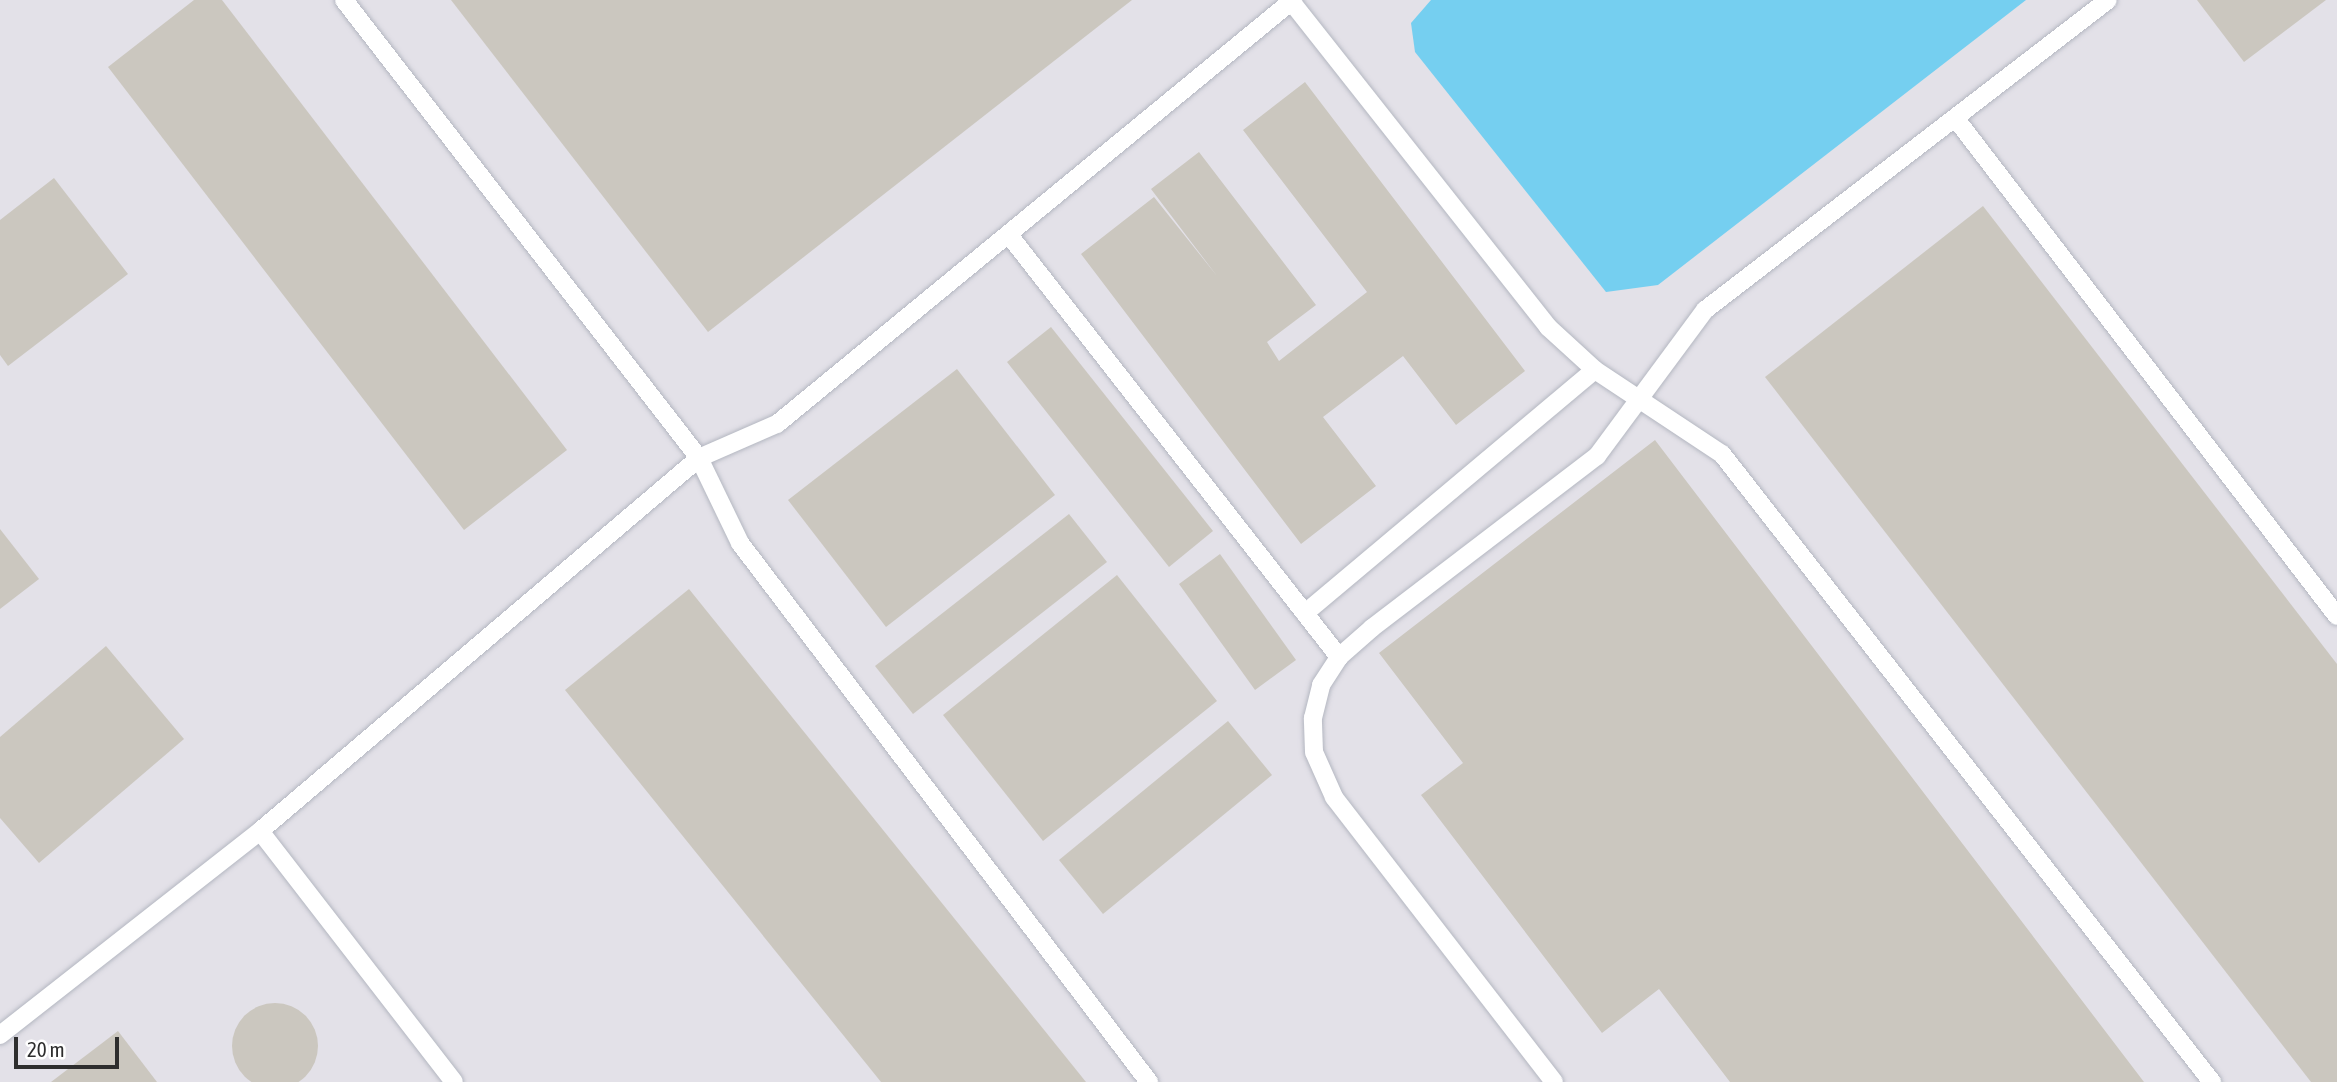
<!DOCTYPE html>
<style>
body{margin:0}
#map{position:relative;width:2337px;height:1082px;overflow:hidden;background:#efe9e1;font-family:"Asap Condensed",sans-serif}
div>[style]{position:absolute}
.industrial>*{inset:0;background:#e3e1e8}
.water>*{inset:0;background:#75cff0}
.building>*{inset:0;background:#cbc7bf}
.round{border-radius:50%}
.roads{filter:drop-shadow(0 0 2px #b4b7c1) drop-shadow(0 0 2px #b4b7c1)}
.lane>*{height:18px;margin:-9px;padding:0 9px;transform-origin:9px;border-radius:9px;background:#fff}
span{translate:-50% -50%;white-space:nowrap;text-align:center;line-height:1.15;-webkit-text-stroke:6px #fff;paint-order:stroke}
.scale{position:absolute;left:14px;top:1037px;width:105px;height:32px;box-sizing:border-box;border:4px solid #2e2e2e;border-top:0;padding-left:9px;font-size:21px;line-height:24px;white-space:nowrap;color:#2e2e2e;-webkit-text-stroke:5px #fff;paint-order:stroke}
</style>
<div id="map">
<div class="industrial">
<i style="clip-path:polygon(0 0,2337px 0,2337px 1082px,0 1082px)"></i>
</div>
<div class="water">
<i style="clip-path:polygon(1431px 0,2026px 0,1658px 285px,1606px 292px,1415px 52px,1411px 23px)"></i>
</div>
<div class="building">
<i style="clip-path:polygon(194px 0,222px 0,567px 450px,464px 530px,108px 67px)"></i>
<i style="clip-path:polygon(451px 0,1132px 0,708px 332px)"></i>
<i style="clip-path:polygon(2197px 0,2326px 0,2244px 62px)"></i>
<i style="clip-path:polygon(1305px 82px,1525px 371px,1456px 425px,1403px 356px,1323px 417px,1376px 486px,1301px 544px,1081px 254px,1154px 197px,1217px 276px,1151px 189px,1199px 152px,1316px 305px,1267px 342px,1279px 361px,1367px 292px,1243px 130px)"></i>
<i style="clip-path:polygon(54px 178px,128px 274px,8px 366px,0 355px,0 220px)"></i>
<i style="clip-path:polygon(1983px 206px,2337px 664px,2337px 1082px,2311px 1082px,1765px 377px)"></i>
<i style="clip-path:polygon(1051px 327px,1213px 531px,1169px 567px,1007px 362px)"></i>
<i style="clip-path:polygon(957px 369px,1055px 495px,886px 627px,788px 500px)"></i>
<i style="clip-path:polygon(1655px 440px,2144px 1082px,1730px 1082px,1659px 989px,1602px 1033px,1421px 795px,1463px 763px,1379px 653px)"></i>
<i style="clip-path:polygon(1069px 514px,1107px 562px,913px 714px,875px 666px)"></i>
<i style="clip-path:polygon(0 529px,39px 579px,0 609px)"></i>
<i style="clip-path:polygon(1220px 554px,1296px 660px,1255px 690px,1179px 584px)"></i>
<i style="clip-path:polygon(1117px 575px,1217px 701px,1043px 841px,943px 715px)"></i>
<i style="clip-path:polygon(689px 589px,1086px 1082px,881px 1082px,565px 690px)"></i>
<i style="clip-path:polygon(106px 646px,184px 739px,39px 863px,0 818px,0 737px)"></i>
<i style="clip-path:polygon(1228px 721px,1272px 775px,1103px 914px,1059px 860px)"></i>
<i class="round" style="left:232px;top:1003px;width:86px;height:86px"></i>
<i style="clip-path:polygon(118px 1031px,157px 1082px,51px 1082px)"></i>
</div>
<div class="roads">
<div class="lane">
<i style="left:344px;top:0;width:579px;rotate:52.22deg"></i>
<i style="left:699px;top:458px;width:94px;rotate:64.2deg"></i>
<i style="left:740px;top:543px;width:677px;rotate:52.81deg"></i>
<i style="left:1290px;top:0;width:417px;rotate:51.7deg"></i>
<i style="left:1548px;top:327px;width:64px;rotate:42.5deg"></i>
<i style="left:1595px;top:370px;width:152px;rotate:33.5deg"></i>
<i style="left:1722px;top:454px;width:797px;rotate:52.04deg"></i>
<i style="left:1956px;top:119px;width:626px;rotate:52.53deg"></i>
<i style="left:1009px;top:235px;width:536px;rotate:51.97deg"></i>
<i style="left:1305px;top:613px;width:378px;rotate:-40deg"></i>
<i style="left:260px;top:831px;width:317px;rotate:52.3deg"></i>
<i style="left:0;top:1035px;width:330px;rotate:-38.1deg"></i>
<i style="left:260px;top:831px;width:576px;rotate:-40.35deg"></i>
<i style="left:699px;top:458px;width:85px;rotate:-23.6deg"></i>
<i style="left:777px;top:424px;width:668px;rotate:-39.41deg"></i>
<i style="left:1554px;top:1082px;width:360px;rotate:-127.7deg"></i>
<i style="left:1334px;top:797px;width:49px;rotate:-114deg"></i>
<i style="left:1314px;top:752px;width:34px;rotate:-92deg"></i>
<i style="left:1313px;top:718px;width:34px;rotate:-76deg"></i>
<i style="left:1321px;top:685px;width:33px;rotate:-57deg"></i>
<i style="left:1339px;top:657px;width:44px;rotate:-41.3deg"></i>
<i style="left:1372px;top:628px;width:283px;rotate:-37.4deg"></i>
<i style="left:1597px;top:456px;width:182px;rotate:-53.5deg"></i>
<i style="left:1705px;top:310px;width:508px;rotate:-37.57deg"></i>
</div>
</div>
<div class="scale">20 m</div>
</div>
